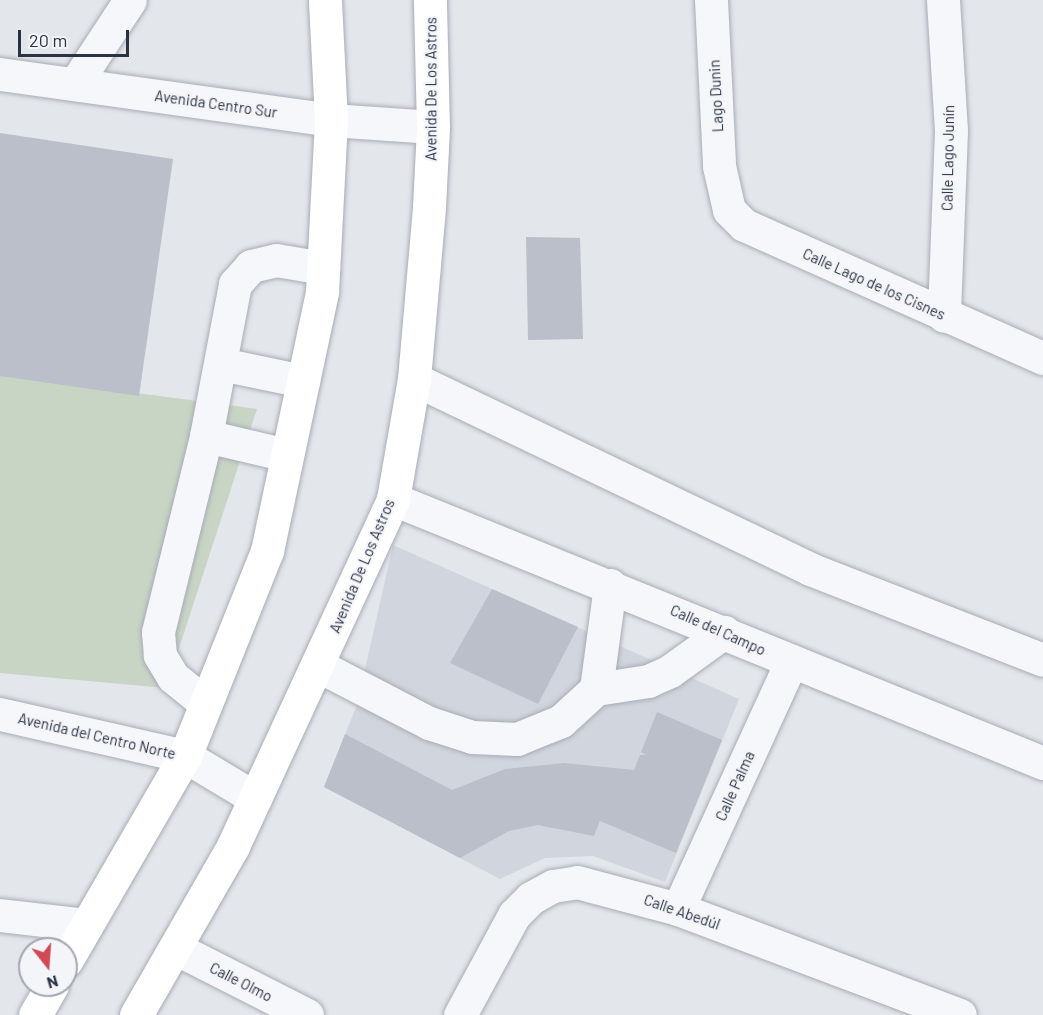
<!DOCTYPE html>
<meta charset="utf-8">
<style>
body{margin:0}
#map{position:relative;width:1043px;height:1015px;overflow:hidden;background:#e3e6eb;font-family:Barlow,sans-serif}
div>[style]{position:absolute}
.built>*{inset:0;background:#d1d5dd}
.green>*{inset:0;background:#c8d5c4}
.building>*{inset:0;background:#babfc9}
.roads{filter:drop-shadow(0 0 2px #a8acb6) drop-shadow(0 0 2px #a8acb6)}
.minor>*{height:33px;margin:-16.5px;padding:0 16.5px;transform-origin:16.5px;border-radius:16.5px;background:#f6f7fa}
.major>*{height:33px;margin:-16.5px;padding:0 16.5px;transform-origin:16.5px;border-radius:16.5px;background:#fff}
span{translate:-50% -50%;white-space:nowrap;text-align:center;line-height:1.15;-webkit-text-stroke:4.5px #f3f5f9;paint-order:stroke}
.street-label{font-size:15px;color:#2b3244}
.north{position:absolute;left:18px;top:937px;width:60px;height:60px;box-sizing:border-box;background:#f3f5f9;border:2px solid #a3a7b1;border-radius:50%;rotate:163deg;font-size:16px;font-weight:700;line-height:24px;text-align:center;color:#2b3244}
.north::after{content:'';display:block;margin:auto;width:21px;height:27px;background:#d04955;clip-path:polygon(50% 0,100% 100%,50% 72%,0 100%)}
.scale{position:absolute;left:18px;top:30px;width:111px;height:27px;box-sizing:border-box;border:3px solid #2b3244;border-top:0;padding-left:8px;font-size:18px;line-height:21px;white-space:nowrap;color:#2b3244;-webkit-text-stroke:4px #f3f5f9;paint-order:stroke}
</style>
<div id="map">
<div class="built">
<i style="clip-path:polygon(393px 545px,739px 699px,665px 882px,593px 856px,545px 858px,500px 879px,324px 787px,357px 705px)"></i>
</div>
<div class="green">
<i style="clip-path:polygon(0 375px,257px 409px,166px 688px,0 673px)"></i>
</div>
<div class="building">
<i style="clip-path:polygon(0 133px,173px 159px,139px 396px,0 376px)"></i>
<i style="clip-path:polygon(526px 237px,580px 238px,583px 339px,528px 340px)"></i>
<i style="clip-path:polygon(492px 589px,578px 627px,538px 704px,450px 663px)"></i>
<i style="clip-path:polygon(657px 712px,722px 740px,676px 853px,600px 821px,594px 836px,538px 825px,509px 831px,460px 858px,324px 787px,345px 734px,452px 790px,505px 769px,564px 763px,634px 770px,640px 755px,646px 755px,641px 752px)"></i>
</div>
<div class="roads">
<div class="minor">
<i style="left:711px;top:0;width:166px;rotate:87.2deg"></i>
<i style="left:719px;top:166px;width:45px;rotate:77.2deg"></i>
<i style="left:729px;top:210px;width:21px;rotate:45deg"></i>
<i style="left:744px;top:225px;width:327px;rotate:24deg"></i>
<i style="left:943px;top:0;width:131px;rotate:86.5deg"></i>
<i style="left:951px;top:131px;width:185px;rotate:92.2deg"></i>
<i style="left:0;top:74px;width:334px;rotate:7.9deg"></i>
<i style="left:331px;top:120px;width:102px;rotate:3.9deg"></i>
<i style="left:75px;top:84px;width:100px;rotate:-56.8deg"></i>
<i style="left:221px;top:364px;width:84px;rotate:11.7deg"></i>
<i style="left:414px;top:379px;width:439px;rotate:25.6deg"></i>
<i style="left:810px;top:569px;width:250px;rotate:21.3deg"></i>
<i style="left:206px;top:436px;width:83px;rotate:13.2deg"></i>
<i style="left:393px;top:499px;width:702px;rotate:22.1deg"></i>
<i style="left:319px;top:666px;width:124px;rotate:27.4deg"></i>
<i style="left:429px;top:723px;width:45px;rotate:18deg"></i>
<i style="left:472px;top:737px;width:45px;rotate:2.5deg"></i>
<i style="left:517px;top:739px;width:48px;rotate:-22.2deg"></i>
<i style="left:561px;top:721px;width:47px;rotate:-42.4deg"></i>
<i style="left:596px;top:689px;width:105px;rotate:-82.3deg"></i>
<i style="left:596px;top:689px;width:53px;rotate:-8.7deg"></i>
<i style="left:648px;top:681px;width:24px;rotate:-24deg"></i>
<i style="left:670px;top:671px;width:67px;rotate:-35.8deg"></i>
<i style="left:205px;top:703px;width:41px;rotate:-140.9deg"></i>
<i style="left:173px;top:677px;width:26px;rotate:-121deg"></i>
<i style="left:160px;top:655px;width:23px;rotate:-95deg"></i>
<i style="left:158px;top:632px;width:202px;rotate:-76.2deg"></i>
<i style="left:206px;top:436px;width:155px;rotate:-79.2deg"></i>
<i style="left:235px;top:284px;width:24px;rotate:-48deg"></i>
<i style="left:251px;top:266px;width:26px;rotate:-13deg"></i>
<i style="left:276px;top:260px;width:48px;rotate:9.7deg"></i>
<i style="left:0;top:714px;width:190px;rotate:12.8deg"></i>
<i style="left:185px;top:756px;width:82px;rotate:31deg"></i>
<i style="left:678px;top:909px;width:272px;rotate:-65.4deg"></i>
<i style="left:0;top:915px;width:87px;rotate:6.6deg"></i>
<i style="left:175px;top:948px;width:148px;rotate:26.9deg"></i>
<i style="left:460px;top:1015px;width:114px;rotate:-61.6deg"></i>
<i style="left:514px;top:915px;width:24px;rotate:-45deg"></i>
<i style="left:531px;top:898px;width:25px;rotate:-29deg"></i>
<i style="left:553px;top:886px;width:24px;rotate:-9deg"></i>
<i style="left:577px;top:882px;width:105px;rotate:15deg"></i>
<i style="left:678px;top:909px;width:301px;rotate:20.6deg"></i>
</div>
<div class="major">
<i style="left:66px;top:961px;width:237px;rotate:-59.9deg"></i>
<i style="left:185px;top:756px;width:221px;rotate:-68.2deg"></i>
<i style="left:267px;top:551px;width:265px;rotate:-78deg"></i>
<i style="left:322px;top:292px;width:172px;rotate:-87deg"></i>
<i style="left:331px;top:120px;width:120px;rotate:-92.9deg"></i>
<i style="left:35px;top:1015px;width:34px;rotate:-60deg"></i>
<i style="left:136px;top:1015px;width:195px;rotate:-60.1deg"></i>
<i style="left:233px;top:846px;width:382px;rotate:-65.2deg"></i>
<i style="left:393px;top:499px;width:122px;rotate:-80.1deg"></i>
<i style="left:414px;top:379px;width:173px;rotate:-85deg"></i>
<i style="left:429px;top:207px;width:80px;rotate:-87.1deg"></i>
<i style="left:433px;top:127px;width:127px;rotate:-91.4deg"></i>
</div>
</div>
<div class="street-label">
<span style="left:431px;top:89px;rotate:-90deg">Avenida De Los Astros</span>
<span style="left:716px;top:96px;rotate:-93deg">Lago Dunin</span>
<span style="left:216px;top:104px;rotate:8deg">Avenida Centro Sur</span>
<span style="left:948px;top:158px;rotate:-89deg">Calle Lago Junín</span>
<span style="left:874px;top:284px;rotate:24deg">Calle Lago de los Cisnes</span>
<span style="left:362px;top:566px;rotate:-67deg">Avenida De Los Astros</span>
<span style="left:718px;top:630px;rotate:24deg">Calle del Campo</span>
<span style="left:97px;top:736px;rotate:13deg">Avenida del Centro Norte</span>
<span style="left:735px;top:786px;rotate:-66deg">Calle Palma</span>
<span style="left:682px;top:912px;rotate:19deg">Calle Abedúl</span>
<span style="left:241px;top:982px;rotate:27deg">Calle Olmo</span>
</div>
<div class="north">N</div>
<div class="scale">20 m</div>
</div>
